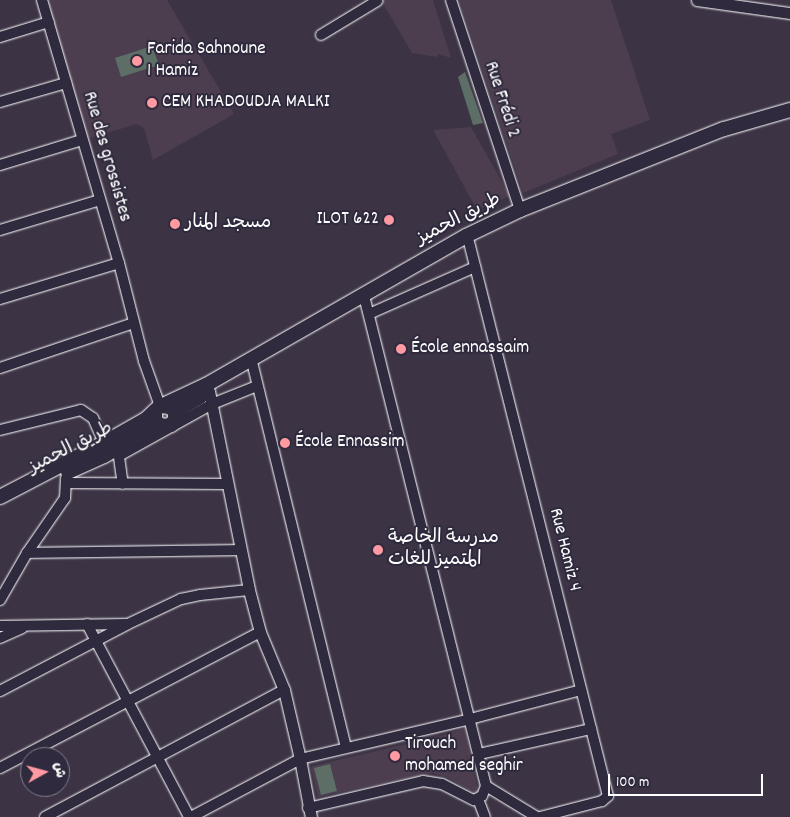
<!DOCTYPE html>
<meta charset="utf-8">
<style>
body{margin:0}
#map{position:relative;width:790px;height:817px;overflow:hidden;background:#3c3345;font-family:Dekko,"Playpen Sans Arabic",sans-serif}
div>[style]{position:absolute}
.built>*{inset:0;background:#4c3e4e}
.green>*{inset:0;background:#5c6e66}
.roads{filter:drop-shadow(0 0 1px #fff) drop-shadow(0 0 1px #fff)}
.minor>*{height:10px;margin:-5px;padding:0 5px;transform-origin:5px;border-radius:5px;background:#2f2a3d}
.tertiary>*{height:11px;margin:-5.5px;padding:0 5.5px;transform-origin:5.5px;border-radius:5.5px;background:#2f2a3d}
.secondary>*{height:14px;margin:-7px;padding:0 7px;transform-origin:7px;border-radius:7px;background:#2f2a3d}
.dots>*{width:14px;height:14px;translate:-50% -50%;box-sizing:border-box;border:2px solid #2f2a3d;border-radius:50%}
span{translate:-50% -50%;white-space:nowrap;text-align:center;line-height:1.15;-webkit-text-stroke:4px #2f2a3d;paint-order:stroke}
.poi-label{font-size:19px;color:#fff}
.left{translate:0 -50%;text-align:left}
.right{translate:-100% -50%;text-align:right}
.street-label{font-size:19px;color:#fff}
.north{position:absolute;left:20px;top:747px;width:50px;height:50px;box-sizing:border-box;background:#2f2a3d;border:1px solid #827f8b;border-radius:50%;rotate:83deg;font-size:14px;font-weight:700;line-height:20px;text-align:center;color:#fff}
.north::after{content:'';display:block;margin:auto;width:18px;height:22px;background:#ff9aa2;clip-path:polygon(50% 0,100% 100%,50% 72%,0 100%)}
.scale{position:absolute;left:608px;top:774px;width:155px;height:22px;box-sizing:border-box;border:2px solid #fff;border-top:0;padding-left:6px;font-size:15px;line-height:18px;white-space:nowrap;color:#fff;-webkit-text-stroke:4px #2f2a3d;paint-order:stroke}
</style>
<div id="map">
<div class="built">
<i style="clip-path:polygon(46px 0,167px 0,234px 114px,153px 160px,144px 128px,137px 124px,87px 139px)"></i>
<i style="clip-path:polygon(381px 0,433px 0,451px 58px,438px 54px,437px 57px,412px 53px)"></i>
<i style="clip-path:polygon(459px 0,611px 0,650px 120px,611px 134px,618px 154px,523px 193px)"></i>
<i style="clip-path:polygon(471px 127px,510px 196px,477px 210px,433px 130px)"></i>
<i style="clip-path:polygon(465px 728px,478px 792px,474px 793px,449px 778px,432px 773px,318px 797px,311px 768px,313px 766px,440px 736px)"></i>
</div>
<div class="green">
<i style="clip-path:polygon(152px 46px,159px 65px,121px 77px,115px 58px)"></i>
<i style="clip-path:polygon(465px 72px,483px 123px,473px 125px,458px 77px)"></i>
<i style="clip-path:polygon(330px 764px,337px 791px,321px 795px,314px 768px)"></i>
</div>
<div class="roads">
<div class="minor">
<i style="left:42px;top:0;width:274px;rotate:73.7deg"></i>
<i style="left:119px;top:263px;width:101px;rotate:75.7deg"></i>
<i style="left:144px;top:361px;width:48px;rotate:70.4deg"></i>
<i style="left:451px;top:0;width:221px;rotate:71.8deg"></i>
<i style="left:321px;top:35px;width:66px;rotate:-31.3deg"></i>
<i style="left:0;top:37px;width:51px;rotate:-17deg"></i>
<i style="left:0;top:102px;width:69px;rotate:-16.1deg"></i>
<i style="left:0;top:165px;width:86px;rotate:-17deg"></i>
<i style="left:0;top:230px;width:104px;rotate:-16.7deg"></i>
<i style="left:469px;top:242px;width:571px;rotate:75.92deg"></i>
<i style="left:608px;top:796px;width:8px;rotate:140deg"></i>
<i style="left:602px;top:801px;width:64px;rotate:165.5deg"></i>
<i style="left:0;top:299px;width:124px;rotate:-16.8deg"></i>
<i style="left:369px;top:314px;width:116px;rotate:-23.9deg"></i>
<i style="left:253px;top:366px;width:392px;rotate:76.3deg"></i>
<i style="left:0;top:368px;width:141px;rotate:-18.6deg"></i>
<i style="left:0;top:430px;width:83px;rotate:-13.9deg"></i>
<i style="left:81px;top:410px;width:14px;rotate:34deg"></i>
<i style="left:93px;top:418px;width:27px;rotate:66deg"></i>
<i style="left:118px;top:450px;width:34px;rotate:82deg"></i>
<i style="left:119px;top:456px;width:107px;rotate:-29.2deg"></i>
<i style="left:212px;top:404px;width:48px;rotate:-21.8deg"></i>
<i style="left:67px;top:483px;width:160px;rotate:0.4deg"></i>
<i style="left:27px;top:553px;width:213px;rotate:-0.8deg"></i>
<i style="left:0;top:600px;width:54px;rotate:-60.1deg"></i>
<i style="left:27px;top:553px;width:67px;rotate:-55.4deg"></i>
<i style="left:65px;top:498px;width:20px;rotate:-87deg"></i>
<i style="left:87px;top:624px;width:218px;rotate:62.1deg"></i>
<i style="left:0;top:626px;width:127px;rotate:-0.9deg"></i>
<i style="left:0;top:638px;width:24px;rotate:-24deg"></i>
<i style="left:0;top:691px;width:144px;rotate:-27.6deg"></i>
<i style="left:128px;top:624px;width:59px;rotate:-25.3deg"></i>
<i style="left:181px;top:599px;width:19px;rotate:-12deg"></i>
<i style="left:200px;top:595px;width:49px;rotate:-5.8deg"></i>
<i style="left:479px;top:754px;width:115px;rotate:-12.6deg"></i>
<i style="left:0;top:768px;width:293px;rotate:-27.6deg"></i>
<i style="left:486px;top:786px;width:60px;rotate:31.3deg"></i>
<i style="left:478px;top:799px;width:19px;rotate:69deg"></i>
<i style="left:308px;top:808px;width:118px;rotate:-13.2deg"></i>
<i style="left:423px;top:781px;width:19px;rotate:9deg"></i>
<i style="left:442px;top:784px;width:36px;rotate:27deg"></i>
<i style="left:474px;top:800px;width:9px;rotate:-27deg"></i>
<i style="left:482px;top:796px;width:11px;rotate:-68deg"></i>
<i style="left:486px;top:786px;width:501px;rotate:-103.98deg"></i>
<i style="left:45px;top:817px;width:271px;rotate:-28deg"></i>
<i style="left:191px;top:817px;width:123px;rotate:-28deg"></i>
<i style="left:300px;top:759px;width:175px;rotate:-13.2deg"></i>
<i style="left:470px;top:719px;width:115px;rotate:-14.6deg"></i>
</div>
<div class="tertiary">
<i style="left:697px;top:0;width:94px;rotate:8deg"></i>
<i style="left:209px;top:391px;width:203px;rotate:78.6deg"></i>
<i style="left:249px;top:590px;width:43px;rotate:75.3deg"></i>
<i style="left:260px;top:632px;width:63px;rotate:67.5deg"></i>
<i style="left:284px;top:690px;width:71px;rotate:76.9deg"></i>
<i style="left:300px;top:759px;width:59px;rotate:79.3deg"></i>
</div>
<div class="secondary">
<i style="left:163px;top:405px;width:47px;rotate:-24.9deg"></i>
<i style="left:206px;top:385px;width:300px;rotate:-29.8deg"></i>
<i style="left:466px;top:236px;width:60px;rotate:-25.7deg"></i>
<i style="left:520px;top:210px;width:219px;rotate:-21.7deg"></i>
<i style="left:724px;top:129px;width:69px;rotate:-16.1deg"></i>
<i style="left:175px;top:416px;width:12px;rotate:-48deg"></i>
<i style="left:183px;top:407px;width:20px;rotate:-30deg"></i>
<i style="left:68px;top:472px;width:39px;rotate:-24deg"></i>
<i style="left:104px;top:456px;width:63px;rotate:-29.4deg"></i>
<i style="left:0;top:497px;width:115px;rotate:-27.5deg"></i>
<i style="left:102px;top:444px;width:51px;rotate:-29.6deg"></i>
<i style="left:146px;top:419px;width:19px;rotate:-43deg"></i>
<i style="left:160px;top:406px;width:10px;rotate:6deg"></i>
<i style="left:170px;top:407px;width:7px;rotate:45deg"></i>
<i style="left:175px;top:412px;width:7px;rotate:90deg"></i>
<i style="left:175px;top:419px;width:7px;rotate:124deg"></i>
<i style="left:171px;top:425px;width:10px;rotate:174deg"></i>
<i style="left:161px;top:426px;width:8px;rotate:-135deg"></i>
<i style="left:155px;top:420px;width:9px;rotate:-90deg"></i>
</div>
</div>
<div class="dots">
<i style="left:137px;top:61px;background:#ff9aa2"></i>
<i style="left:152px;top:103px;background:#ff9aa2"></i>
<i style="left:389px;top:220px;background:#ff9aa2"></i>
<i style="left:175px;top:224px;background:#ff9aa2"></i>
<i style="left:401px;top:349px;background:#ff9aa2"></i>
<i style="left:285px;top:443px;background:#ff9aa2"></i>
<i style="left:378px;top:550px;background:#ff9aa2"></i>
<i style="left:395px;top:756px;background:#ff9aa2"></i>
</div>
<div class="poi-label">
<span class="left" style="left:147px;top:61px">Farida Sahnoune<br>1 Hamiz</span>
<span class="left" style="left:162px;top:103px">CEM KHADOUDJA MALKI</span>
<span class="right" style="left:379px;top:220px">ILOT 622</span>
<span class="left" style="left:185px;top:224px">مسجد المنار</span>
<span class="left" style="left:411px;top:349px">École ennassaim</span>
<span class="left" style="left:295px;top:443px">École Ennassim</span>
<span class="left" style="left:388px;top:550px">مدرسة الخاصة<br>المتميز للغات</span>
<span class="left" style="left:405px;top:756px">Tirouch<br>mohamed seghir</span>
</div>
<div class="street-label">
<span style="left:501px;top:100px;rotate:72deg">Rue Frédi 2</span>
<span style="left:106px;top:157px;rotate:74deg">Rue des grossistes</span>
<span style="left:459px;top:220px;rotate:-27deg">طريق الحميز</span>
<span style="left:71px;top:449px;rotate:-27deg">طريق الحميز</span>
<span style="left:564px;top:550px;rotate:76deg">Rue Hamiz 4</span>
</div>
<div class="north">ش</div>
<div class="scale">100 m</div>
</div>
